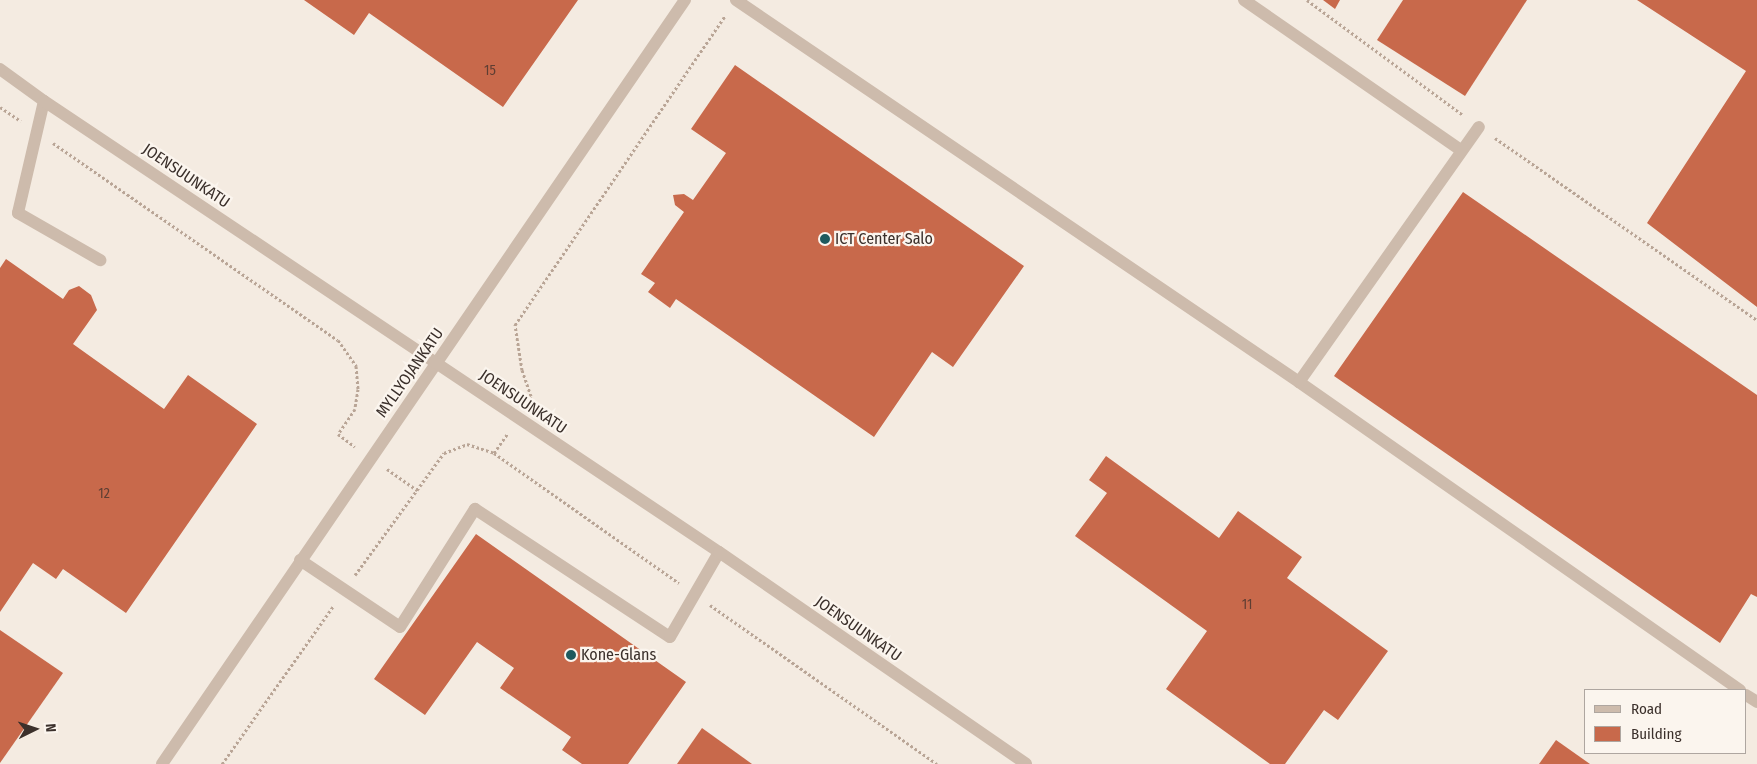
<!DOCTYPE html>
<style>
body{margin:0}
#map{position:relative;width:1757px;height:764px;overflow:hidden;background:#f4ebe1;font-family:"Fira Sans Condensed",sans-serif}
div>[style]{position:absolute}
.building>*{inset:0;background:#c8694b}
.path>*{height:3px;margin-top:-1.5px;transform-origin:0;background:repeating-linear-gradient(90deg,#b9a596 0 2.5px,transparent 0 5px)}
.service>*{height:12px;margin:-6px;padding:0 6px;transform-origin:6px;border-radius:6px;background:#cdbbac}
.minor>*{height:12px;margin:-6px;padding:0 6px;transform-origin:6px;border-radius:6px;background:#cdbbac}
.tertiary>*{height:12px;margin:-6px;padding:0 6px;transform-origin:6px;border-radius:6px;background:#cdbbac}
.dots>*{width:14px;height:14px;translate:-50% -50%;box-sizing:border-box;border:2px solid #fbf5ee;border-radius:50%}
span{translate:-50% -50%;white-space:nowrap;text-align:center;line-height:1.15;-webkit-text-stroke:4.5px #fbf5ee;paint-order:stroke}
.number-label{font-size:14px;color:#5e3e33}
.number-label span{-webkit-text-stroke-width:0}
.street-label{font-size:16px;color:#3b302b}
.poi-label{font-size:16px;color:#3b302b}
.left{translate:0 -50%;text-align:left}
.legend{position:absolute;left:1584px;top:689px;width:162px;height:65px;box-sizing:border-box;background:#fbf5ee;border:1px solid #aea6a0;margin:0;padding:6px 9px;list-style:none;font-size:15px;color:#3b302b}
.legend li{display:flex;align-items:center;gap:10px;height:25px}
.legend b{width:25px;border:1px solid #aea6a0}
.north{position:absolute;left:10px;top:704px;width:50px;height:50px;-webkit-text-stroke:4px #fbf5ee;paint-order:stroke;rotate:86deg;font-size:14px;font-weight:700;line-height:20px;text-align:center;color:#3b302b}
.north::after{content:'';display:block;margin:auto;width:18px;height:22px;background:#3b302b;clip-path:polygon(50% 0,100% 100%,50% 72%,0 100%)}
</style>
<div id="map">
<div class="building">
<i style="clip-path:polygon(304px 0,578px 0,503px 107px,369px 13px,354px 35px)"></i>
<i style="clip-path:polygon(1323px 0,1340px 0,1335px 9px)"></i>
<i style="clip-path:polygon(1403px 0,1527px 0,1465px 96px,1377px 40px)"></i>
<i style="clip-path:polygon(1637px 0,1757px 0,1757px 307px,1647px 223px,1746px 71px)"></i>
<i style="clip-path:polygon(735px 65px,1024px 266px,953px 367px,932px 352px,874px 437px,676px 299px,670px 308px,648px 292px,655px 283px,641px 274px,684px 212px,675px 205px,673px 195px,684px 194px,693px 200px,726px 153px,691px 129px)"></i>
<i style="clip-path:polygon(1463px 192px,1757px 395px,1757px 597px,1751px 594px,1720px 643px,1334px 376px)"></i>
<i style="clip-path:polygon(6px 259px,63px 299px,69px 290px,79px 286px,91px 295px,97px 310px,73px 344px,164px 409px,188px 375px,257px 424px,126px 613px,63px 569px,56px 579px,33px 563px,0 612px,0 268px)"></i>
<i style="clip-path:polygon(1106px 456px,1219px 538px,1238px 511px,1302px 557px,1287px 578px,1388px 651px,1338px 720px,1324px 710px,1285px 764px,1270px 764px,1166px 689px,1207px 631px,1075px 536px,1107px 493px,1089px 480px)"></i>
<i style="clip-path:polygon(476px 534px,686px 682px,628px 764px,582px 764px,562px 750px,571px 737px,500px 688px,514px 668px,477px 642px,425px 715px,374px 679px)"></i>
<i style="clip-path:polygon(0 630px,63px 673px,0 763px)"></i>
<i style="clip-path:polygon(702px 728px,752px 764px,677px 764px)"></i>
<i style="clip-path:polygon(1556px 740px,1590px 764px,1539px 764px)"></i>
</div>
<div class="path">
<i style="left:1307px;top:0;width:194px;rotate:36.4deg"></i>
<i style="left:0;top:107px;width:25px;rotate:34deg"></i>
<i style="left:1495px;top:138px;width:319px;rotate:34.8deg"></i>
<i style="left:53px;top:143px;width:346px;rotate:34.7deg"></i>
<i style="left:338px;top:340px;width:32px;rotate:55deg"></i>
<i style="left:356px;top:366px;width:23px;rotate:85deg"></i>
<i style="left:358px;top:389px;width:20px;rotate:99deg"></i>
<i style="left:355px;top:409px;width:30px;rotate:124deg"></i>
<i style="left:338px;top:434px;width:21px;rotate:37deg"></i>
<i style="left:527px;top:402px;width:7px;rotate:-56deg"></i>
<i style="left:531px;top:396px;width:28px;rotate:-109deg"></i>
<i style="left:522px;top:370px;width:46px;rotate:-98.8deg"></i>
<i style="left:515px;top:325px;width:374px;rotate:-55.8deg"></i>
<i style="left:494px;top:453px;width:226px;rotate:35.1deg"></i>
<i style="left:387px;top:469px;width:37px;rotate:35deg"></i>
<i style="left:355px;top:575px;width:151px;rotate:-53.9deg"></i>
<i style="left:444px;top:453px;width:25px;rotate:-21deg"></i>
<i style="left:467px;top:444px;width:28px;rotate:18deg"></i>
<i style="left:494px;top:453px;width:24px;rotate:-55deg"></i>
<i style="left:710px;top:605px;width:277px;rotate:35deg"></i>
<i style="left:222px;top:764px;width:194px;rotate:-54.8deg"></i>
</div>
<div class="service">
<i style="left:736px;top:0;width:680px;rotate:34.16deg"></i>
<i style="left:1299px;top:382px;width:538px;rotate:34.93deg"></i>
<i style="left:1244px;top:0;width:264px;rotate:34.7deg"></i>
<i style="left:44px;top:101px;width:115px;rotate:103.1deg"></i>
<i style="left:18px;top:213px;width:95px;rotate:29.8deg"></i>
<i style="left:1299px;top:382px;width:312px;rotate:-54.8deg"></i>
<i style="left:300px;top:560px;width:120px;rotate:33.8deg"></i>
<i style="left:400px;top:627px;width:140px;rotate:-57.6deg"></i>
<i style="left:475px;top:509px;width:233px;rotate:33.3deg"></i>
<i style="left:670px;top:637px;width:98px;rotate:-60deg"></i>
<i style="left:1746px;top:695px;width:13px;rotate:32deg"></i>
</div>
<div class="minor">
<i style="left:162px;top:764px;width:926px;rotate:-55.61deg"></i>
</div>
<div class="tertiary">
<i style="left:0;top:69px;width:54px;rotate:36deg"></i>
<i style="left:44px;top:101px;width:812px;rotate:33.75deg"></i>
<i style="left:719px;top:552px;width:373px;rotate:34.6deg"></i>
</div>
<div class="dots">
<i style="left:825px;top:239px;background:#1f5a5e"></i>
<i style="left:571px;top:655px;background:#1f5a5e"></i>
</div>
<div class="number-label">
<span style="left:490px;top:71px">15</span>
<span style="left:104px;top:494px">12</span>
<span style="left:1247px;top:605px">11</span>
</div>
<div class="street-label">
<span style="left:186px;top:176px;rotate:34deg">JOENSUUNKATU</span>
<span style="left:410px;top:373px;rotate:-55deg">MYLLYOJANKATU</span>
<span style="left:523px;top:402px;rotate:34deg">JOENSUUNKATU</span>
<span style="left:858px;top:629px;rotate:35deg">JOENSUUNKATU</span>
</div>
<div class="poi-label">
<span class="left" style="left:835px;top:239px">ICT Center Salo</span>
<span class="left" style="left:581px;top:655px">Kone-Glans</span>
</div>
<ul class="legend">
<li><b style="height:6px;background:#cdbbac"></b>Road</li>
<li><b style="height:14px;background:#c8694b"></b>Building</li>
</ul>
<div class="north">N</div>
</div>
